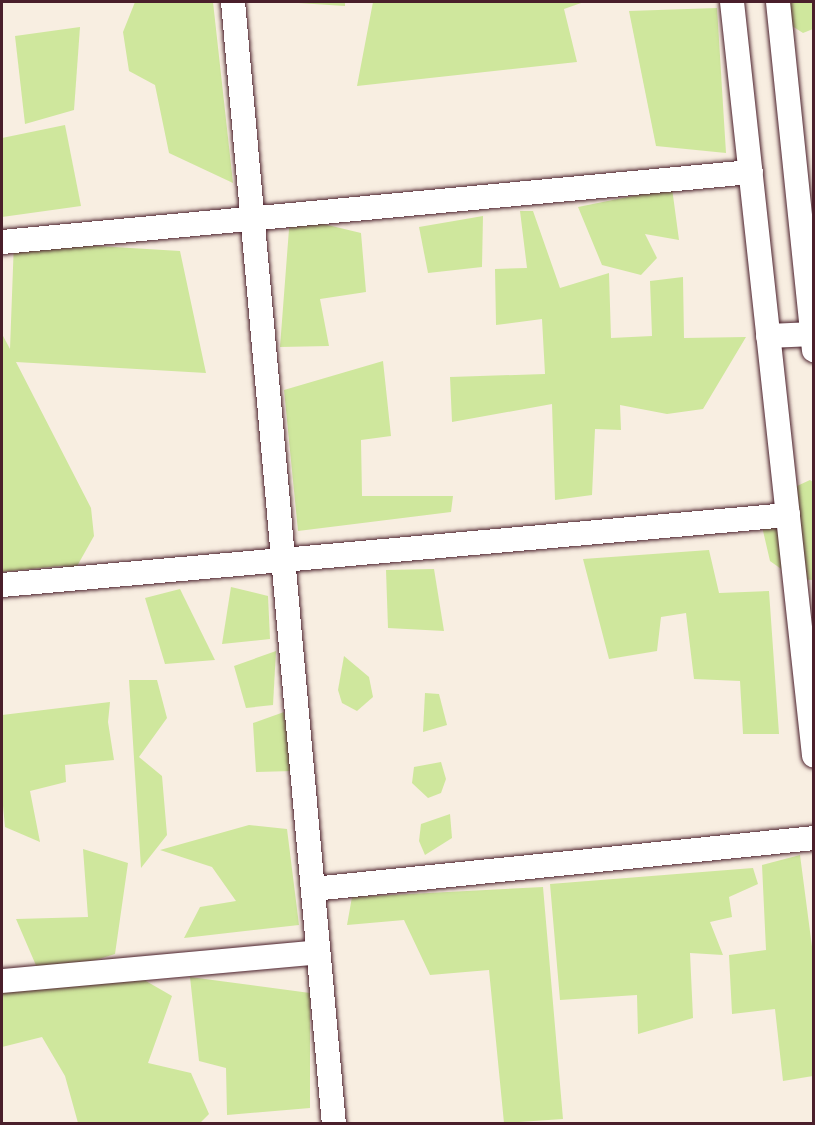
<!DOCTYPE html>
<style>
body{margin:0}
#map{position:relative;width:815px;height:1125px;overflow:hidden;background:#f8eee1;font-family:"Playpen Sans",sans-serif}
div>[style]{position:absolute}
.green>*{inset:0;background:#cfe79d}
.roads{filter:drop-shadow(0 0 2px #4a1f2b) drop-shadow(0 0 2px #4a1f2b)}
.minor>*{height:24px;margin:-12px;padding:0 12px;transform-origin:12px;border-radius:12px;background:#fff}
span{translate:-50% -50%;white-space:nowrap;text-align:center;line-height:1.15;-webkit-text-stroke:5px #fff;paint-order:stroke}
.frame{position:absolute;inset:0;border:3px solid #4a1f2b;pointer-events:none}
</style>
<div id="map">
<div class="green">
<i style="clip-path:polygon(135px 2px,213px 2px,233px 183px,169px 153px,155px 85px,129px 71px,123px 32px)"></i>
<i style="clip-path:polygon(283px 2px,345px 2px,345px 6px)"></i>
<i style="clip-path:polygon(373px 2px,584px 2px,564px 9px,577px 62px,357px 86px)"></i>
<i style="clip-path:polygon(780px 2px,813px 2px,813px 29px,803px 33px,792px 26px)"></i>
<i style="clip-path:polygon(717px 8px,726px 153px,656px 146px,629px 11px)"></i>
<i style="clip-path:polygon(80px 27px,74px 110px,25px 124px,15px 36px)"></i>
<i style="clip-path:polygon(65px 125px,81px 206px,2px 217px,2px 138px)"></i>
<i style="clip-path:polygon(672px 188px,679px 240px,645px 234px,657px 258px,641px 275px,602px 265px,578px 207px)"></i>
<i style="clip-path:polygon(520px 211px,533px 211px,560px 288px,609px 273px,611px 338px,652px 336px,650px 281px,683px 277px,684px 338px,746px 337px,703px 409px,667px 414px,620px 405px,621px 430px,595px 429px,592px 495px,555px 500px,552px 404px,452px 422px,450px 377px,545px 374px,542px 319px,496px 325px,495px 269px,527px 268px)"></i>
<i style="clip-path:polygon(290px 216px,361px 233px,366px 292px,320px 299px,329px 346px,280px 347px)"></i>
<i style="clip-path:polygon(483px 216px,482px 267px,428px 273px,419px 227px)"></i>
<i style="clip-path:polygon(14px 241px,180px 251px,206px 373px,16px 362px,91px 508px,94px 536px,76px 568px,60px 566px,2px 572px,2px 334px,10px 349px)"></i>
<i style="clip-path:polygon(383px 361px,391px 436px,361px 440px,362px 496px,453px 496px,451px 512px,298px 531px,284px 390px)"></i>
<i style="clip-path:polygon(810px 480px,813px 482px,813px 580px,795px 579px,770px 561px,760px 518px,784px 507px,784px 492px)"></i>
<i style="clip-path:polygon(709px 550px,719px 593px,769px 591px,779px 734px,743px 734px,740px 681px,694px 679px,686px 613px,661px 617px,657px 651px,609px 659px,583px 559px)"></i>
<i style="clip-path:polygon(434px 569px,444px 631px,388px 628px,386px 570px)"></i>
<i style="clip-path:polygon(231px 587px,268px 596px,270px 639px,222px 644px)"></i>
<i style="clip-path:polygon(180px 589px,215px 660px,165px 664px,145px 598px)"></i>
<i style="clip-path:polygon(276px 651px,273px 705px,246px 708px,234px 666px)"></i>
<i style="clip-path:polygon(344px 656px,369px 677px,373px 697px,357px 711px,342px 703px,338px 690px)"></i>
<i style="clip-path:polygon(129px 680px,157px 680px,167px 718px,139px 757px,162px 776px,167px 835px,141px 868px)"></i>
<i style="clip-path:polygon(425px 693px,439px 694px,447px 725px,423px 732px)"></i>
<i style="clip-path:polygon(110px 702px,108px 722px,114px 760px,65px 765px,66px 782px,30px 791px,40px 842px,5px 827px,2px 795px,2px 715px)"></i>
<i style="clip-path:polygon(284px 712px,293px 771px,256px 772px,253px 723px)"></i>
<i style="clip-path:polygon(441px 762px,446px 779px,441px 793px,428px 798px,412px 783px,414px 767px)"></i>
<i style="clip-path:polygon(450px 814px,452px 838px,425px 855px,419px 841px,421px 824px)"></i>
<i style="clip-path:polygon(249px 825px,287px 829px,299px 925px,184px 938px,200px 907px,236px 901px,212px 867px,160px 850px)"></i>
<i style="clip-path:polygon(83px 849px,128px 863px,115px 954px,41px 977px,16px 919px,88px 917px)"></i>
<i style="clip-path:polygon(800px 855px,814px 962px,813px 1076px,783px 1081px,775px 1009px,732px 1014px,729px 955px,766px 950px,762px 865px)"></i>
<i style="clip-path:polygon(753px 868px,758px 884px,729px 897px,732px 917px,710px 922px,723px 955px,690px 953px,693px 1018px,638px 1034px,637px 995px,560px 1000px,550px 884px)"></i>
<i style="clip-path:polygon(543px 887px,563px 1119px,504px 1123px,489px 970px,430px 975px,404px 920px,347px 925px,352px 897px)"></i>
<i style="clip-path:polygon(139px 977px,172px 996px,148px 1063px,191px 1073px,209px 1114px,200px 1123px,78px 1123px,65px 1076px,42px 1037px,2px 1047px,2px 990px)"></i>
<i style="clip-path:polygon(190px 977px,310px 993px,310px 1108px,227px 1115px,226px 1068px,199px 1061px)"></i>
</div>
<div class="roads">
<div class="minor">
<i style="left:233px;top:2px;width:1127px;rotate:84.86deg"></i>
<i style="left:732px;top:2px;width:758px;rotate:83.79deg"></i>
<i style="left:778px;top:2px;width:350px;rotate:84.1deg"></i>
<i style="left:2px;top:242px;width:752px;rotate:-5.34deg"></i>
<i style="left:768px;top:336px;width:46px;rotate:-2.5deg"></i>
<i style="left:2px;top:585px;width:789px;rotate:-5.09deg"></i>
<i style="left:313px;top:889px;width:504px;rotate:-5.81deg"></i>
<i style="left:2px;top:981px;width:317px;rotate:-5.2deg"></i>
</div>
</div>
<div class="frame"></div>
</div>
